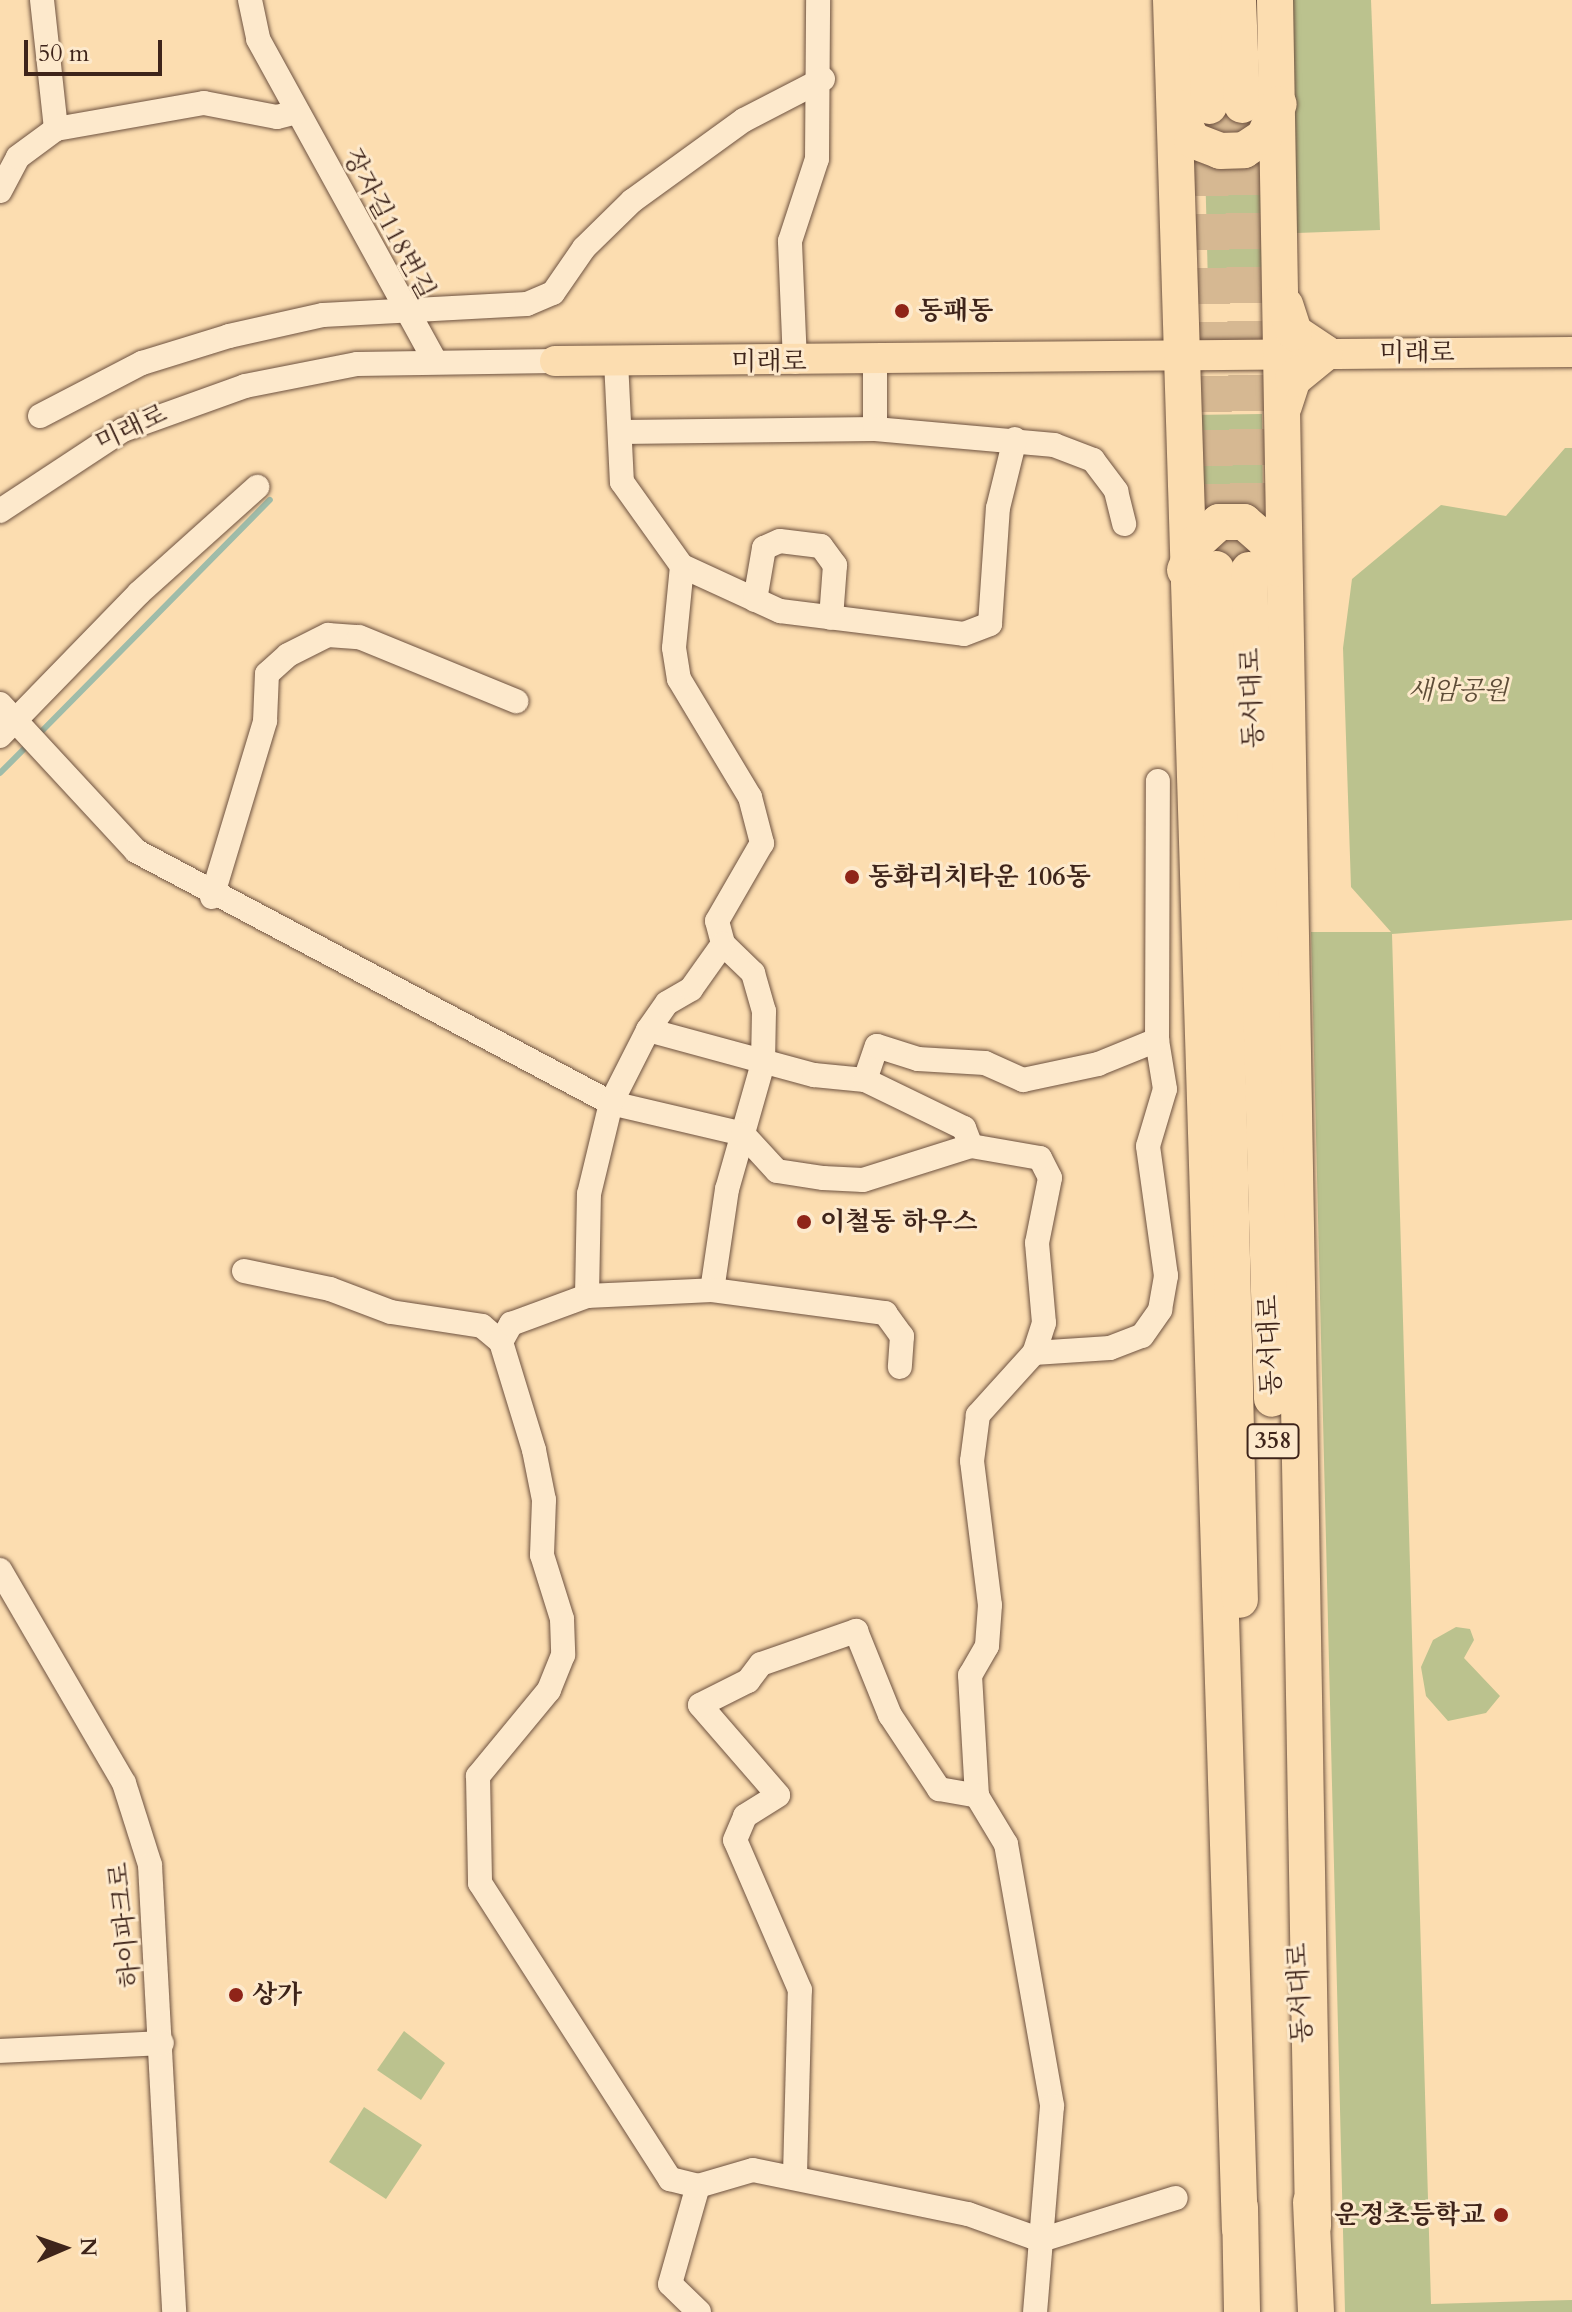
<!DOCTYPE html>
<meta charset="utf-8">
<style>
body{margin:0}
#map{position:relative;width:1572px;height:2312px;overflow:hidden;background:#fcddb0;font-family:Cardo,"Noto Serif KR",serif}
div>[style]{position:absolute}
.green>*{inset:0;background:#bbc28e}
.stream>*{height:6px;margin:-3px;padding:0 3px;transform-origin:3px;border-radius:3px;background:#9fbca9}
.highway-tunnel>*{height:36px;margin-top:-18px;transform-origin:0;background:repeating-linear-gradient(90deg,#d6b892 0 36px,transparent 0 54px)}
.roads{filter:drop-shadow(0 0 2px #6e5240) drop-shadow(0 0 2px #6e5240)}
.minor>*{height:24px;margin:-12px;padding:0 12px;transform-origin:12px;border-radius:12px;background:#fde9cc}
.major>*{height:30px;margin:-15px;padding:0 15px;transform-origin:15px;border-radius:15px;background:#fcddb0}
.highway>*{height:36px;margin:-18px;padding:0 18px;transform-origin:18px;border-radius:18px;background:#fcddb0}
.dots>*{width:22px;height:22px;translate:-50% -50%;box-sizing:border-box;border:4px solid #fde9cc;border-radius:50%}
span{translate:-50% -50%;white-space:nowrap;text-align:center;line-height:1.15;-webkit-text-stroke:6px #fde9cc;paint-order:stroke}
.shield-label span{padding:2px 6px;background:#fde9cc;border:2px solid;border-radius:6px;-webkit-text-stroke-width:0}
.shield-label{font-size:24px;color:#3e241a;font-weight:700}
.street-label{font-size:26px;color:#3e241a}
.poi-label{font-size:26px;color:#3e241a;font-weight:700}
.left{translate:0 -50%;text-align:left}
.right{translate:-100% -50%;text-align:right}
.park-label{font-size:26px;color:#5d4c37;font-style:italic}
.north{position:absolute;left:24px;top:2208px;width:80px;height:80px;-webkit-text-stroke:6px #fde9cc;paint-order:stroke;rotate:88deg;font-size:22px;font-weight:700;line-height:32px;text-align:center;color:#3e241a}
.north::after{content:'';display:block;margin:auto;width:28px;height:36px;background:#3e241a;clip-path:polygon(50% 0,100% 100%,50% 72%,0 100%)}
.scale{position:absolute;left:24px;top:40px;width:138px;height:36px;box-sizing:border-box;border:4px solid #3e241a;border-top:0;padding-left:10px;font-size:24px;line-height:28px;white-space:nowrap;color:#3e241a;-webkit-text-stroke:6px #fde9cc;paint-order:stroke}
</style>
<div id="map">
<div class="green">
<i style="clip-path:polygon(1289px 0,1371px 0,1380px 230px,1297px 233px)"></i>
<i style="clip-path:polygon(1270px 148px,1270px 284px,1208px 286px,1205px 162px)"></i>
<i style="clip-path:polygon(1262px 414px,1263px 513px,1245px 508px,1192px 526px,1190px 415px)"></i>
<i style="clip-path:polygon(1565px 448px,1572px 448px,1572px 920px,1392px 934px,1431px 2304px,1572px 2300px,1572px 2312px,1345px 2312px,1311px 932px,1391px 932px,1351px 887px,1343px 648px,1352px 579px,1441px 505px,1506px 516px)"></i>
<i style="clip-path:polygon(1456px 1627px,1470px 1629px,1474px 1640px,1464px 1658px,1500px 1696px,1486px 1713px,1448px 1721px,1426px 1696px,1421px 1667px,1433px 1640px)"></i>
<i style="clip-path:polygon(404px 2031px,445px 2063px,421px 2100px,377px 2070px)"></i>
<i style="clip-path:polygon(364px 2107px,422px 2145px,386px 2199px,329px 2162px)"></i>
</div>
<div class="stream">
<i style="left:36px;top:737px;width:333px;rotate:-45.4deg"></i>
<i style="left:0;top:773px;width:40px;rotate:-45deg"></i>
</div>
<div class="highway-tunnel">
<i style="left:1242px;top:105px;width:465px;rotate:89.1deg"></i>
<i style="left:1209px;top:106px;width:463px;rotate:89.1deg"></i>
</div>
<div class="roads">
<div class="minor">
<i style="left:42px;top:0;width:130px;rotate:83.8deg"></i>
<i style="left:250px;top:0;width:40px;rotate:78deg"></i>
<i style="left:258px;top:39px;width:367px;rotate:61.2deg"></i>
<i style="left:0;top:191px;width:38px;rotate:-62deg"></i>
<i style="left:18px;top:157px;width:47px;rotate:-36.4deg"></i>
<i style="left:56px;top:129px;width:150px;rotate:-10deg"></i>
<i style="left:204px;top:103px;width:74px;rotate:10.9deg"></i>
<i style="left:277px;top:117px;width:21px;rotate:-14deg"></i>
<i style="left:616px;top:361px;width:121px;rotate:87.2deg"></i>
<i style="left:622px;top:482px;width:103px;rotate:54.5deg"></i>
<i style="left:682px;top:566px;width:82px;rotate:95.6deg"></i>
<i style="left:674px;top:648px;width:31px;rotate:81deg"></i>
<i style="left:679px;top:679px;width:138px;rotate:59deg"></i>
<i style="left:750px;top:797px;width:48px;rotate:75.4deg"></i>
<i style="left:762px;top:843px;width:90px;rotate:120deg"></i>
<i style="left:717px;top:921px;width:24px;rotate:75deg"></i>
<i style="left:723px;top:944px;width:42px;rotate:44deg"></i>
<i style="left:753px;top:973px;width:40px;rotate:74deg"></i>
<i style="left:764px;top:1011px;width:52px;rotate:91.1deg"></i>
<i style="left:763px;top:1063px;width:131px;rotate:105.9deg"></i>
<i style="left:727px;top:1189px;width:102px;rotate:98.4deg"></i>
<i style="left:795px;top:362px;width:121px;rotate:-92.4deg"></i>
<i style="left:790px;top:241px;width:86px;rotate:-71.8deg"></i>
<i style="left:817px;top:159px;width:159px;rotate:-89.6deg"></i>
<i style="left:40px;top:416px;width:115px;rotate:-27.5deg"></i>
<i style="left:142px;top:363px;width:91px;rotate:-17.2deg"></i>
<i style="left:229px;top:336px;width:96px;rotate:-12.6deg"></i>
<i style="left:323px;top:315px;width:204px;rotate:-3.1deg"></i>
<i style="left:527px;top:304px;width:28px;rotate:-23deg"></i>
<i style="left:553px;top:293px;width:55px;rotate:-55.4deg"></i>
<i style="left:584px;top:248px;width:67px;rotate:-44.4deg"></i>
<i style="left:632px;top:201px;width:138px;rotate:-35.9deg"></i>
<i style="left:744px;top:120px;width:89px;rotate:-27.4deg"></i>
<i style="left:875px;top:429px;width:68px;rotate:-90deg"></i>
<i style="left:621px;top:432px;width:254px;rotate:-0.7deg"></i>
<i style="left:875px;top:429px;width:180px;rotate:5.1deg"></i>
<i style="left:1054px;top:445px;width:42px;rotate:21deg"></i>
<i style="left:1093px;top:460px;width:39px;rotate:53deg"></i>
<i style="left:1116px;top:491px;width:34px;rotate:76deg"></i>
<i style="left:0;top:511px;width:147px;rotate:-33.4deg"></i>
<i style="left:123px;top:430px;width:130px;rotate:-19.8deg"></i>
<i style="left:245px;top:386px;width:114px;rotate:-11.1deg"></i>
<i style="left:357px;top:364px;width:198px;rotate:-0.9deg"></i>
<i style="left:682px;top:566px;width:108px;rotate:24.7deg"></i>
<i style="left:780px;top:611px;width:185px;rotate:7.1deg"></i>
<i style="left:964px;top:634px;width:28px;rotate:-21deg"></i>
<i style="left:990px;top:624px;width:116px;rotate:-86.1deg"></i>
<i style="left:998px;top:508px;width:71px;rotate:-76.2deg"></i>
<i style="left:755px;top:600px;width:53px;rotate:-80.2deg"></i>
<i style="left:764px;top:548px;width:17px;rotate:-24deg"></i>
<i style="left:780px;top:541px;width:41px;rotate:7deg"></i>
<i style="left:821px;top:546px;width:24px;rotate:54deg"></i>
<i style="left:835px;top:565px;width:53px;rotate:94.3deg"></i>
<i style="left:0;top:704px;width:200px;rotate:47.2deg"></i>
<i style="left:136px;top:851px;width:538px;rotate:27.95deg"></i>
<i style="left:611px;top:1103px;width:136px;rotate:13.2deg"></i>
<i style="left:743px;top:1134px;width:50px;rotate:47.4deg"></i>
<i style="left:777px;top:1171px;width:47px;rotate:8.7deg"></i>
<i style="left:823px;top:1178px;width:40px;rotate:2.9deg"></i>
<i style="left:863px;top:1180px;width:113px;rotate:-17.5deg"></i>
<i style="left:971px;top:1146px;width:70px;rotate:9.9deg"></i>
<i style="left:1040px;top:1158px;width:22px;rotate:63deg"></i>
<i style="left:1050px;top:1178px;width:66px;rotate:101.3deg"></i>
<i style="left:1037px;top:1243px;width:80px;rotate:85deg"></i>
<i style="left:1044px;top:1323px;width:32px;rotate:108deg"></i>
<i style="left:1034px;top:1353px;width:84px;rotate:132.1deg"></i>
<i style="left:978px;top:1415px;width:46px;rotate:97.4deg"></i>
<i style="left:972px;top:1461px;width:145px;rotate:82.9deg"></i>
<i style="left:990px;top:1605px;width:41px;rotate:94.2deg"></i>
<i style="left:987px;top:1646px;width:34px;rotate:120deg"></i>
<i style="left:970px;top:1675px;width:121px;rotate:86.7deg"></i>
<i style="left:977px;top:1796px;width:56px;rotate:58.9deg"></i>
<i style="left:1006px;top:1844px;width:266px;rotate:80deg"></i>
<i style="left:1052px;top:2106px;width:207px;rotate:94.7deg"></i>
<i style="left:0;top:736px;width:199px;rotate:-45.8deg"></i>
<i style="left:139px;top:593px;width:159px;rotate:-41.9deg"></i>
<i style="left:212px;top:897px;width:184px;rotate:-73.2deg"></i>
<i style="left:265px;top:721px;width:47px;rotate:-87.6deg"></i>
<i style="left:267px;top:674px;width:28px;rotate:-42deg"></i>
<i style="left:288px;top:655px;width:45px;rotate:-26.6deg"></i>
<i style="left:328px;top:635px;width:31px;rotate:4deg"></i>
<i style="left:359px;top:637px;width:170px;rotate:22.2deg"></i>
<i style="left:648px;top:1030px;width:172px;rotate:15.2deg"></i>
<i style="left:814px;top:1075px;width:51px;rotate:5.6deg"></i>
<i style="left:865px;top:1080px;width:110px;rotate:25.9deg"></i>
<i style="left:964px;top:1128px;width:19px;rotate:69deg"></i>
<i style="left:865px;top:1080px;width:36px;rotate:-71deg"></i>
<i style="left:877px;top:1046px;width:43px;rotate:17.6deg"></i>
<i style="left:918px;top:1059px;width:67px;rotate:3.4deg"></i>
<i style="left:985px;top:1063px;width:42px;rotate:24.1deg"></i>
<i style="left:1023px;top:1080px;width:77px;rotate:-12deg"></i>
<i style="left:1098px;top:1064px;width:64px;rotate:-22.1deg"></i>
<i style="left:244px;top:1271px;width:88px;rotate:11.8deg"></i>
<i style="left:330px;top:1289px;width:65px;rotate:20.7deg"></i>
<i style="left:391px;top:1312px;width:92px;rotate:8.7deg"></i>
<i style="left:482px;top:1326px;width:25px;rotate:40deg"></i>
<i style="left:501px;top:1342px;width:113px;rotate:73deg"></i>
<i style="left:534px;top:1450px;width:51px;rotate:78.7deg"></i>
<i style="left:544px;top:1500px;width:55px;rotate:92.1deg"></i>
<i style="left:542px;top:1555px;width:67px;rotate:72.6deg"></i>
<i style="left:562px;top:1619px;width:36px;rotate:88deg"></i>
<i style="left:563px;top:1655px;width:38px;rotate:112deg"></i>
<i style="left:549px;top:1690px;width:112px;rotate:129.5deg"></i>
<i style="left:478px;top:1776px;width:107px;rotate:88.9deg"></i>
<i style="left:480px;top:1883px;width:352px;rotate:57.3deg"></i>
<i style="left:670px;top:2179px;width:29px;rotate:14deg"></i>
<i style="left:587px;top:1296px;width:102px;rotate:-88.9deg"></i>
<i style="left:589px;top:1194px;width:94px;rotate:-76.4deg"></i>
<i style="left:611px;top:1103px;width:82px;rotate:-63.1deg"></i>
<i style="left:648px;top:1030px;width:33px;rotate:-55deg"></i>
<i style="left:667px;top:1003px;width:28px;rotate:-30deg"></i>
<i style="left:691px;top:989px;width:55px;rotate:-54.6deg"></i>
<i style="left:501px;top:1342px;width:21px;rotate:-61deg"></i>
<i style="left:511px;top:1324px;width:81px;rotate:-20.2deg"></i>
<i style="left:587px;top:1296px;width:125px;rotate:-2.7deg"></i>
<i style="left:712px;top:1290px;width:175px;rotate:7.6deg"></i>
<i style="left:885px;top:1313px;width:29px;rotate:54deg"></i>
<i style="left:902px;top:1336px;width:31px;rotate:94deg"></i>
<i style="left:1034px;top:1353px;width:76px;rotate:-3.8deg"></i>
<i style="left:1110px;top:1348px;width:34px;rotate:-21deg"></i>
<i style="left:1142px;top:1336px;width:32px;rotate:-55deg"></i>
<i style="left:1160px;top:1310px;width:35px;rotate:-80deg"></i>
<i style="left:1166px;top:1276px;width:131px;rotate:-97.9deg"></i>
<i style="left:1148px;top:1146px;width:59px;rotate:-73.4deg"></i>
<i style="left:1165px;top:1089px;width:50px;rotate:-99.3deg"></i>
<i style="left:1157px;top:1040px;width:259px;rotate:-89.8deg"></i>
<i style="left:0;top:1570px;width:246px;rotate:59.8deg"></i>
<i style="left:124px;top:1783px;width:86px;rotate:72.4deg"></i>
<i style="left:150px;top:1865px;width:448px;rotate:86.9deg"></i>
<i style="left:0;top:2051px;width:162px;rotate:-2.8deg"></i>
<i style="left:795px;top:2175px;width:185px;rotate:-88.5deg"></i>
<i style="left:800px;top:1990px;width:163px;rotate:-113.4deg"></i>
<i style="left:735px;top:1840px;width:26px;rotate:-67deg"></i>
<i style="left:745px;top:1816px;width:39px;rotate:-32deg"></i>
<i style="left:778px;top:1795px;width:119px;rotate:-130.9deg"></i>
<i style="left:700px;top:1705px;width:54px;rotate:-26.6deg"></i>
<i style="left:748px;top:1681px;width:21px;rotate:-53deg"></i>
<i style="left:761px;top:1664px;width:101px;rotate:-19.2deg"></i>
<i style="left:856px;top:1631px;width:91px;rotate:68deg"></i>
<i style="left:890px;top:1715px;width:89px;rotate:56.5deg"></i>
<i style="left:939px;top:1789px;width:39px;rotate:10deg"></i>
<i style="left:699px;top:2312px;width:40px;rotate:-136deg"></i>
<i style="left:670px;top:2284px;width:102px;rotate:-74.1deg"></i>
<i style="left:698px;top:2186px;width:57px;rotate:-16.2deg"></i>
<i style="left:753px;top:2170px;width:219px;rotate:11.6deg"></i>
<i style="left:968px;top:2214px;width:77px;rotate:19.6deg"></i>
<i style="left:1041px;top:2240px;width:141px;rotate:-17.3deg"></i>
</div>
<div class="major">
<i style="left:555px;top:361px;width:1017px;rotate:-0.51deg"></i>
</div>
<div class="highway">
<i style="left:1171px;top:0;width:2230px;rotate:88.23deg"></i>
<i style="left:1205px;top:0;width:106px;rotate:87.8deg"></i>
<i style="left:1238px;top:0;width:105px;rotate:87.8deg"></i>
<i style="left:1275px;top:0;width:2226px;rotate:89.02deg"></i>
<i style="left:1176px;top:107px;width:37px;rotate:64deg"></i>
<i style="left:1192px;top:140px;width:30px;rotate:21deg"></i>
<i style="left:1220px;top:151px;width:24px;rotate:-2deg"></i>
<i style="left:1244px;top:150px;width:24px;rotate:-33deg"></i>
<i style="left:1264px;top:137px;width:36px;rotate:-66deg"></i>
<i style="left:1284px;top:406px;width:28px;rotate:-72deg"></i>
<i style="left:1293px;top:379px;width:41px;rotate:-39.1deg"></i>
<i style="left:1325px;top:353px;width:37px;rotate:-146deg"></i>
<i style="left:1294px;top:332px;width:28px;rotate:-108deg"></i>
<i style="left:1216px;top:569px;width:1031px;rotate:88.67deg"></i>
<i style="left:1185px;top:570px;width:30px;rotate:-67deg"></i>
<i style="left:1197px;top:542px;width:30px;rotate:-42deg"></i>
<i style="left:1219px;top:522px;width:25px"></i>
<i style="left:1244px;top:522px;width:28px;rotate:41deg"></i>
<i style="left:1265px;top:540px;width:32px;rotate:64deg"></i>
<i style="left:1249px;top:570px;width:829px;rotate:88.41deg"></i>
<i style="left:1311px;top:2202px;width:110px;rotate:87.4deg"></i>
<i style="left:1240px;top:2207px;width:105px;rotate:88.9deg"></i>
</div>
</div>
<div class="dots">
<i style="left:902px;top:311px;background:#8f2418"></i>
<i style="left:852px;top:877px;background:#8f2418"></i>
<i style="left:804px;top:1222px;background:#8f2418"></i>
<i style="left:236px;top:1995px;background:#8f2418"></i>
<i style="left:1501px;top:2215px;background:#8f2418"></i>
</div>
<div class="shield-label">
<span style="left:1273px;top:1441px">358</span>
</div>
<div class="street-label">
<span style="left:389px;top:224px;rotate:62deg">장자길118번길</span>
<span style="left:1417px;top:353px">미래로</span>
<span style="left:769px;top:362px">미래로</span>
<span style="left:131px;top:428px;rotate:-25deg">미래로</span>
<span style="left:1252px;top:698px;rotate:-92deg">동서대로</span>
<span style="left:1270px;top:1345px;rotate:-92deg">동서대로</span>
<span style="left:125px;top:1925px;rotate:-96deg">하이파크로</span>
<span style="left:1300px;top:1993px;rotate:-93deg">동서대로</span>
</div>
<div class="poi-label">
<span class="left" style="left:918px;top:311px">동패동</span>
<span class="left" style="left:868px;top:877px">동화리치타운 106동</span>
<span class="left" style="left:820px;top:1222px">이철동 하우스</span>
<span class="left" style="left:252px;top:1995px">상가</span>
<span class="right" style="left:1485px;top:2215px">운정초등학교</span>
</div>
<div class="park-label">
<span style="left:1458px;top:691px">새암공원</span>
</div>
<div class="north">N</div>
<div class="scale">50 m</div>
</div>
